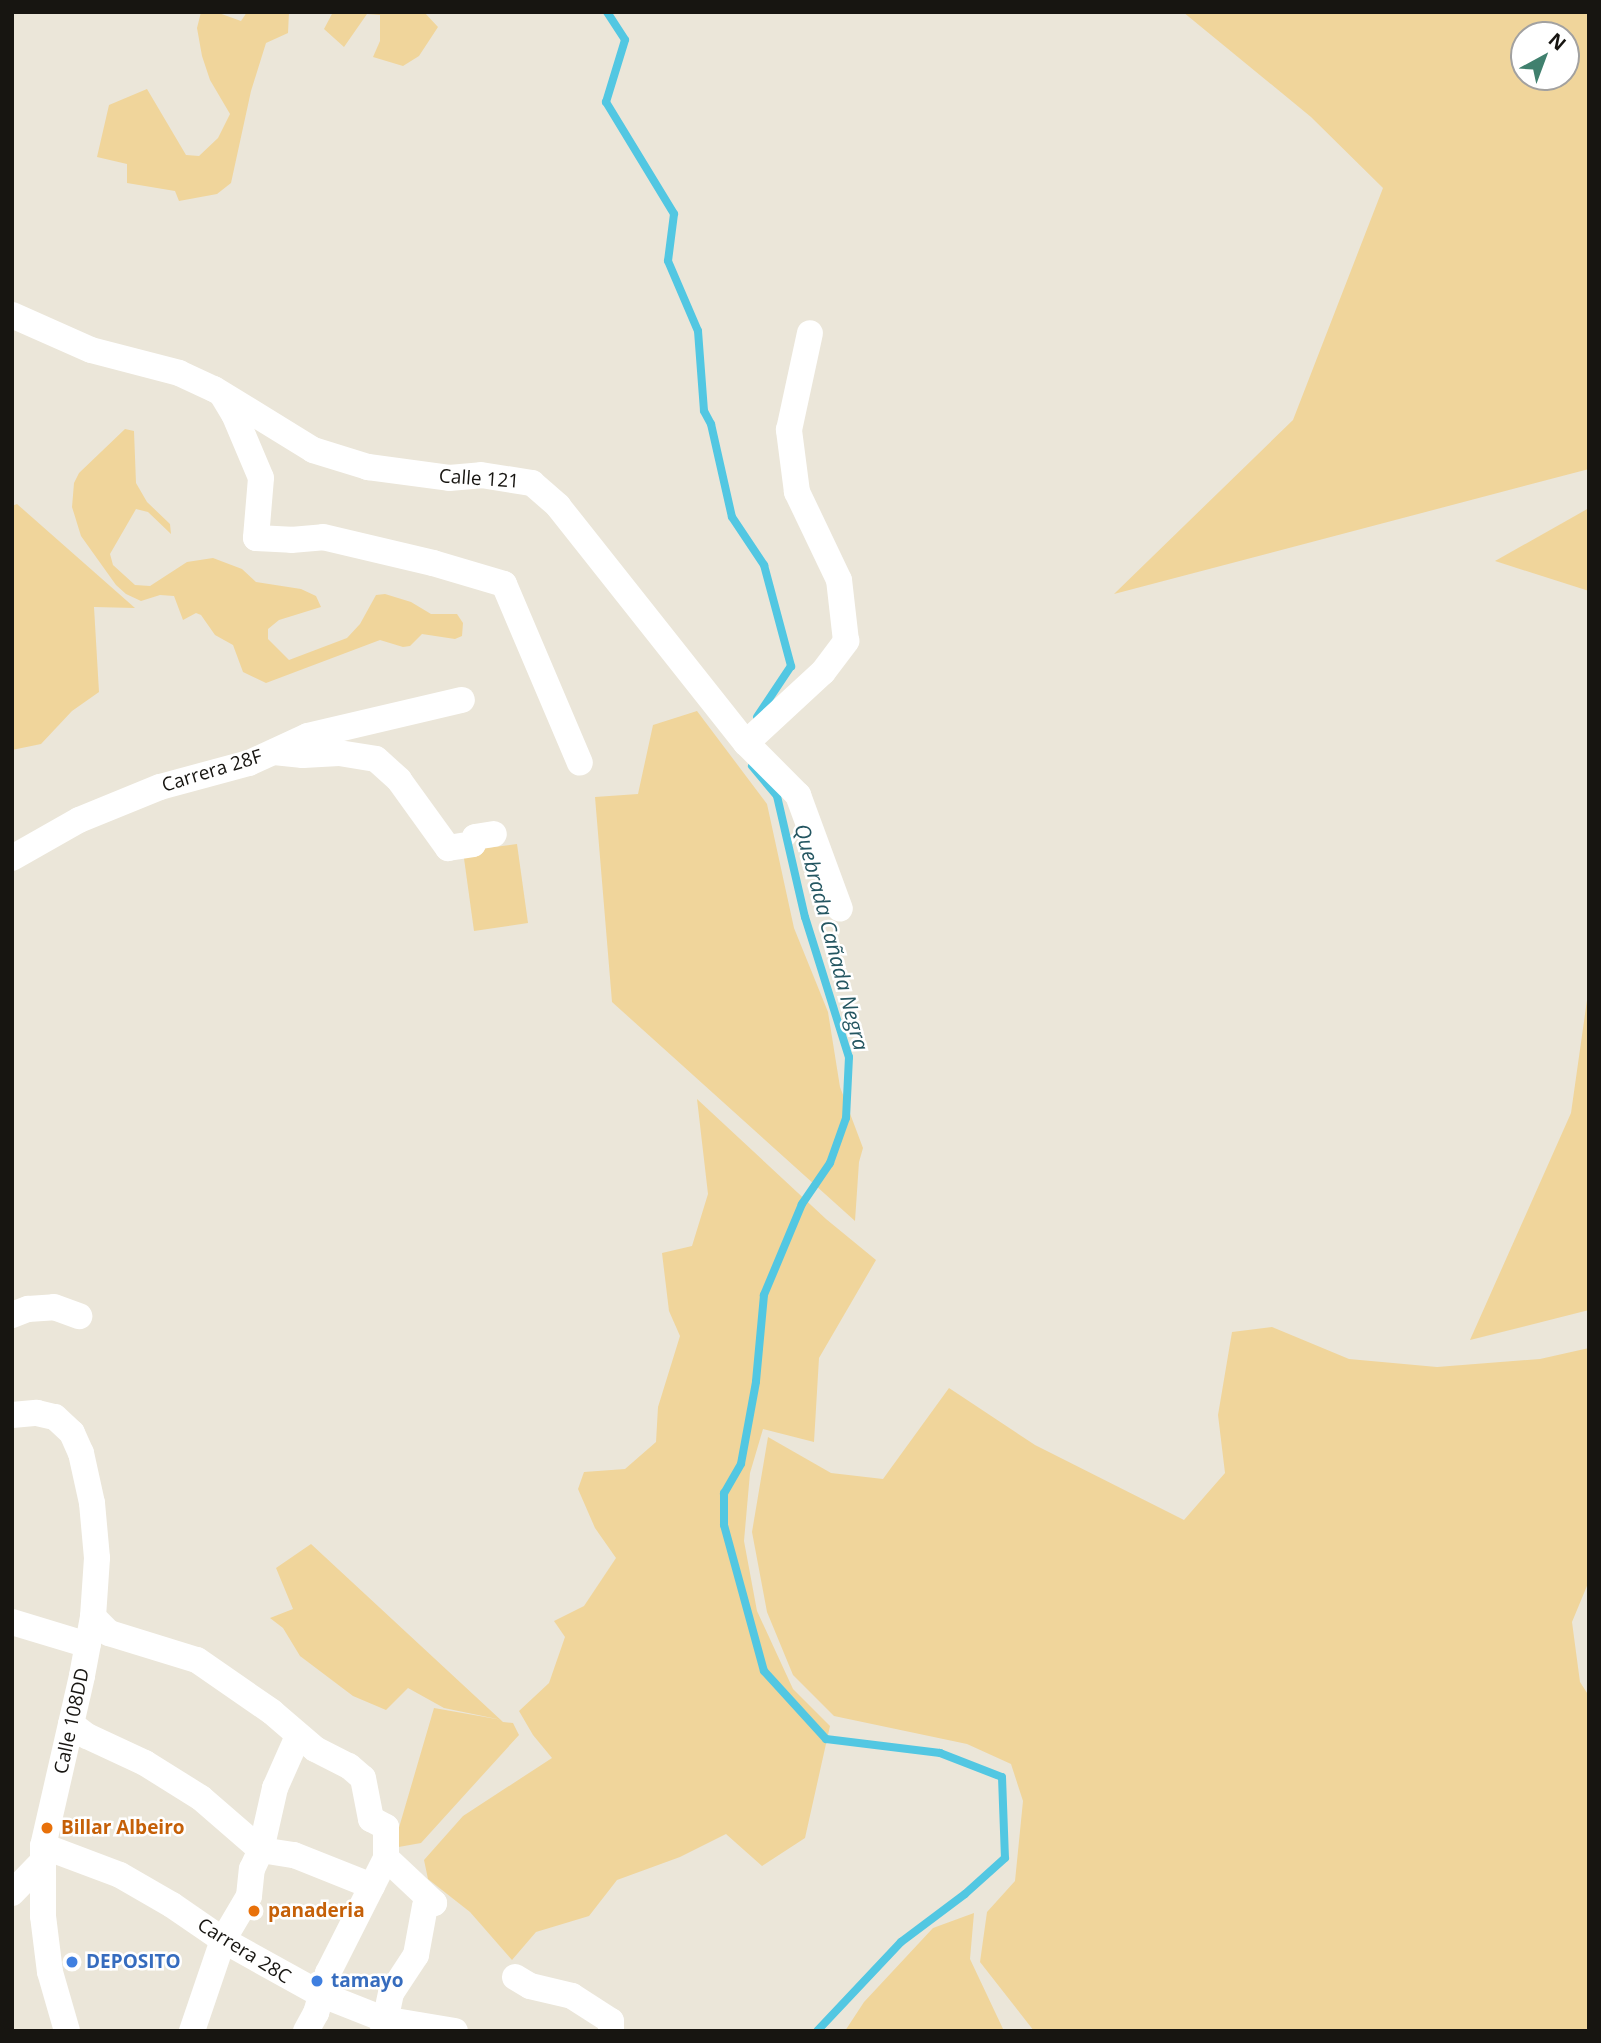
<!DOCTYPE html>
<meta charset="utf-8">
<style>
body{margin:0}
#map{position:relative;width:1601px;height:2043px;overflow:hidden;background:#ebe6d9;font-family:"Open Sans",sans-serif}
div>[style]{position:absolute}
.green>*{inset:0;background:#f0d59b}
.stream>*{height:8px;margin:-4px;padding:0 4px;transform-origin:4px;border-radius:4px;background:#52c7e2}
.minor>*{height:26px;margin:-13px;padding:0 13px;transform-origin:13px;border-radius:13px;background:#fff}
.dots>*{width:19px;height:19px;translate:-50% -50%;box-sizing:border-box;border:4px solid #fff;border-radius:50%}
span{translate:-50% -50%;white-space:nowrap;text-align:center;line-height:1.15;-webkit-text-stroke:5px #fff;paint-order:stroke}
.street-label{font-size:19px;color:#171511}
.food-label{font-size:19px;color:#c56008;font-weight:700}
.left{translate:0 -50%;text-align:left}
.shop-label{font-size:19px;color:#366cbe;font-weight:700}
.water-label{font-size:21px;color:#245661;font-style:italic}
.frame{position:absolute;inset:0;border:14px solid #171511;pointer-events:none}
.north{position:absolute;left:1510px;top:21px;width:70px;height:70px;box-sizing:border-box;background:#fff;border:2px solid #a2a1a0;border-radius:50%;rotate:41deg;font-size:19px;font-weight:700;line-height:28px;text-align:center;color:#171511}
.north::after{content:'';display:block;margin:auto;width:24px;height:32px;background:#40806e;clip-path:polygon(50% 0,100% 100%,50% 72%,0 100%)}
</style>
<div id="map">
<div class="green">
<i style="clip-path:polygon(201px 12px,216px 12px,241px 21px,247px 12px,289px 12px,288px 33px,266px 43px,251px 91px,231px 183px,217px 194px,179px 201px,175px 191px,127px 183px,127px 164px,97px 157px,109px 105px,147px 89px,186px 155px,199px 156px,218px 138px,230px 114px,210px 80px,202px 56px,197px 28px)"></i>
<i style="clip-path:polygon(333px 12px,424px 12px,438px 27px,419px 56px,403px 66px,373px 57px,380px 41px,380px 15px,367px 14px,344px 47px,324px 29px)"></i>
<i style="clip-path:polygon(evenodd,1183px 12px,1589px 12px,1589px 469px,1114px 594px,1293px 420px,1383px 188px,1311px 117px,1183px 12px,1566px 35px,1566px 77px,1524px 77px,1524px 35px,1566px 35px)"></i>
<i style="clip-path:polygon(125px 429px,134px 431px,136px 483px,147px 502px,170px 524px,171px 534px,148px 512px,136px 509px,110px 554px,113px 565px,135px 585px,150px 586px,187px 562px,213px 558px,242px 569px,256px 582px,301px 589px,316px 596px,321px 607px,279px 620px,268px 629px,268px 639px,289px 660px,347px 638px,360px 624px,376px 595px,385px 594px,411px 602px,431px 614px,457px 614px,463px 623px,462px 636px,455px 639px,422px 634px,410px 646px,403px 647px,380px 640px,266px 683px,243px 672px,233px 645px,215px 635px,201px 615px,196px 613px,183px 620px,174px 596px,160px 595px,141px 601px,126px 594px,116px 585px,81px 536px,72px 507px,74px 483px,79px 473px)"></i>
<i style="clip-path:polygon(17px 504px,135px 608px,94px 607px,99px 692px,72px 711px,41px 744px,12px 750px,12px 506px)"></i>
<i style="clip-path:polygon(1589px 508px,1589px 591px,1495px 561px)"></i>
<i style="clip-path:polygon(697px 711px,767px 804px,794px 928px,828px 1012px,840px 1087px,863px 1148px,859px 1162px,855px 1221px,612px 1002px,595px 797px,638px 794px,653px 725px)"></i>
<i style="clip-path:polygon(517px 844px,528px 923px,474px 931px,463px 851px)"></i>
<i style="clip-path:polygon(1589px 986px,1589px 1310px,1470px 1340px,1571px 1113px)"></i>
<i style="clip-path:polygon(697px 1099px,826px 1219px,876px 1260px,819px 1358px,814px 1442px,763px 1429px,750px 1473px,744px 1541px,757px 1611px,793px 1689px,830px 1726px,805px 1838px,762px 1866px,726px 1834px,680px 1857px,617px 1880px,589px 1916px,536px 1932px,512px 1960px,470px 1912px,428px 1879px,424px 1860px,463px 1816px,552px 1758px,533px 1735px,519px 1711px,549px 1683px,565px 1637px,554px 1621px,584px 1606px,616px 1558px,595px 1528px,578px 1489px,584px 1472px,625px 1469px,656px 1442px,658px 1407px,680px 1336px,669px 1311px,662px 1253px,692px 1246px,708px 1194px)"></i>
<i style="clip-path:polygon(1272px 1327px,1349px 1359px,1437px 1367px,1540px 1359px,1589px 1348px,1589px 1581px,1572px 1622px,1580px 1682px,1589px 1696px,1589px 2031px,1034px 2031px,980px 1962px,987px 1912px,1015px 1881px,1023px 1801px,1011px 1764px,967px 1744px,834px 1716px,793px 1675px,767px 1612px,752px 1532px,768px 1437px,831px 1473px,883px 1479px,949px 1388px,1035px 1445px,1184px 1520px,1225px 1473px,1218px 1415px,1232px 1332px)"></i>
<i style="clip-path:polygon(311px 1544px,503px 1722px,513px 1723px,519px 1735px,421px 1843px,393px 1848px,434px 1708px,502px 1720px,444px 1708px,408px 1688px,386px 1710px,353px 1696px,300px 1656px,283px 1628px,270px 1618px,293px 1609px,276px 1568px)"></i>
<i style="clip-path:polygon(974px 1913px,970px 1959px,1004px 2031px,845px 2031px,864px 2002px,933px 1928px)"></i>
</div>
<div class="stream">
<i style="left:607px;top:12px;width:33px;rotate:57deg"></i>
<i style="left:625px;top:40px;width:65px;rotate:107deg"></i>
<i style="left:606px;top:102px;width:131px;rotate:58.7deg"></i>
<i style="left:674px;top:214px;width:47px;rotate:97.3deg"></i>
<i style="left:668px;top:261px;width:76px;rotate:66.8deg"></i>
<i style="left:698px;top:331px;width:80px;rotate:85.7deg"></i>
<i style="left:704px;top:411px;width:15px;rotate:62deg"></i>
<i style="left:711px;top:424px;width:95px;rotate:77.3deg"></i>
<i style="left:732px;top:517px;width:58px;rotate:56.3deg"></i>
<i style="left:764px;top:565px;width:105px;rotate:75deg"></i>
<i style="left:791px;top:666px;width:61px;rotate:123.7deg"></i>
<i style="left:752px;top:766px;width:39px;rotate:50deg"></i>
<i style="left:777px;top:796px;width:124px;rotate:77deg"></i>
<i style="left:805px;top:917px;width:147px;rotate:72.6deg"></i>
<i style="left:849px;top:1057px;width:61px;rotate:92.8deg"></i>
<i style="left:846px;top:1118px;width:48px;rotate:109.6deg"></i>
<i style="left:830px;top:1163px;width:50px;rotate:124.3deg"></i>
<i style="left:802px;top:1204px;width:99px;rotate:112.7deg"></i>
<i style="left:764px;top:1295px;width:87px;rotate:95.3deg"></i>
<i style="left:756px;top:1382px;width:83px;rotate:100.4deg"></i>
<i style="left:741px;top:1464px;width:34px;rotate:120deg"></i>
<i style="left:724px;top:1493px;width:32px;rotate:90deg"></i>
<i style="left:724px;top:1525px;width:151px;rotate:74.7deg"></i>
<i style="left:764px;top:1671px;width:92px;rotate:47.6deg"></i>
<i style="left:826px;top:1739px;width:115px;rotate:7deg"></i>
<i style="left:940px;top:1753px;width:66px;rotate:21.2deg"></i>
<i style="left:1002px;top:1777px;width:81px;rotate:87.9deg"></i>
<i style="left:1005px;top:1858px;width:54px;rotate:138deg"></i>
<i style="left:965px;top:1894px;width:80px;rotate:143.1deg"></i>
<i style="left:901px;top:1942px;width:122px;rotate:133.3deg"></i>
</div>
<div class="minor">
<i style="left:12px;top:315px;width:86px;rotate:23.9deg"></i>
<i style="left:91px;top:350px;width:91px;rotate:14.6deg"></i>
<i style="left:179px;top:373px;width:38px;rotate:25deg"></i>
<i style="left:214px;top:389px;width:116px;rotate:31.6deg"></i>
<i style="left:313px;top:450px;width:58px;rotate:17.2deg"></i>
<i style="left:368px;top:467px;width:82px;rotate:7.7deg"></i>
<i style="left:449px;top:478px;width:32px;rotate:-5deg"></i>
<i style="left:481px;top:475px;width:52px;rotate:8.9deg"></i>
<i style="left:532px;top:483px;width:35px;rotate:41deg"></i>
<i style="left:558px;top:506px;width:303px;rotate:51.6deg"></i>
<i style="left:746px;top:743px;width:74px;rotate:45deg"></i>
<i style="left:798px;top:795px;width:121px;rotate:69.8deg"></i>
<i style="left:223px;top:396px;width:21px;rotate:59deg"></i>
<i style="left:234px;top:414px;width:69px;rotate:67.1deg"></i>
<i style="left:261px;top:478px;width:60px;rotate:94.8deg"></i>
<i style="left:256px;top:538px;width:35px;rotate:3deg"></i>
<i style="left:291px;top:540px;width:32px;rotate:-5deg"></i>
<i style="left:323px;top:537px;width:113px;rotate:13.3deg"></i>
<i style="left:433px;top:563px;width:74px;rotate:16.5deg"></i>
<i style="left:504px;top:584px;width:194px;rotate:67deg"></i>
<i style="left:746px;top:743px;width:105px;rotate:-42.7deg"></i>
<i style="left:823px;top:672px;width:39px;rotate:-53deg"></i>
<i style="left:846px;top:641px;width:61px;rotate:-96.5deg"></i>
<i style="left:839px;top:580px;width:98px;rotate:-115.5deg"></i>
<i style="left:797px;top:492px;width:63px;rotate:-97.4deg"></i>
<i style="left:789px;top:430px;width:99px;rotate:-77.8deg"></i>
<i style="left:274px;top:752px;width:29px;rotate:6deg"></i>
<i style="left:303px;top:755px;width:36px;rotate:-3deg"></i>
<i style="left:339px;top:753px;width:37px;rotate:9deg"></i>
<i style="left:376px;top:759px;width:31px;rotate:42deg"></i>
<i style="left:399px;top:780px;width:84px;rotate:54.2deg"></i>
<i style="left:448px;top:848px;width:25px;rotate:-9deg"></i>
<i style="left:473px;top:844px;width:7px;rotate:-74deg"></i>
<i style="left:475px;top:837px;width:19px;rotate:-9deg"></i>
<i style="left:12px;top:858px;width:77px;rotate:-29.6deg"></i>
<i style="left:79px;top:820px;width:87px;rotate:-22.2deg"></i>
<i style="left:160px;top:787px;width:92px;rotate:-15.1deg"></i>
<i style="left:249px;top:763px;width:65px;rotate:-24.6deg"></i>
<i style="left:308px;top:736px;width:158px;rotate:-13.2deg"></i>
<i style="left:12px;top:1315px;width:17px;rotate:-21deg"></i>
<i style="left:28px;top:1309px;width:26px;rotate:-4deg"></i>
<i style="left:54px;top:1307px;width:27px;rotate:20deg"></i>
<i style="left:12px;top:1415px;width:25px;rotate:-5deg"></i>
<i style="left:37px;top:1413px;width:18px;rotate:13deg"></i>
<i style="left:55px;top:1417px;width:23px;rotate:43deg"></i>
<i style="left:72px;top:1433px;width:22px;rotate:66deg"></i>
<i style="left:81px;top:1453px;width:51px;rotate:77.6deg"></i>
<i style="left:92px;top:1503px;width:55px;rotate:84.8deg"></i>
<i style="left:97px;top:1558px;width:59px;rotate:93.9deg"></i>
<i style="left:93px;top:1617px;width:60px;rotate:100.6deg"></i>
<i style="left:82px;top:1676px;width:174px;rotate:102.9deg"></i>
<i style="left:43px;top:1846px;width:70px;rotate:90deg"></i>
<i style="left:43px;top:1916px;width:56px;rotate:82.9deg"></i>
<i style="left:50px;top:1972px;width:61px;rotate:73.9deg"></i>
<i style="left:93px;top:1617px;width:23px;rotate:45deg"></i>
<i style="left:109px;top:1633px;width:92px;rotate:17.1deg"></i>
<i style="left:197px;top:1660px;width:91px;rotate:34.7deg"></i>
<i style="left:272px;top:1712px;width:57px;rotate:40.7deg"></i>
<i style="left:315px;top:1749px;width:38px;rotate:27deg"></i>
<i style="left:349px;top:1766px;width:18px;rotate:41deg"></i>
<i style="left:363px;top:1778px;width:42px;rotate:79deg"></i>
<i style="left:371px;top:1819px;width:17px;rotate:28deg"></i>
<i style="left:386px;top:1827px;width:31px;rotate:90deg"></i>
<i style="left:12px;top:1622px;width:79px;rotate:16.8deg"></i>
<i style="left:71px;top:1724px;width:20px;rotate:37deg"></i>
<i style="left:87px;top:1736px;width:64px;rotate:25deg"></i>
<i style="left:145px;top:1763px;width:66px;rotate:32deg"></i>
<i style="left:201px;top:1798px;width:79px;rotate:40.9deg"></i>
<i style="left:261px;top:1850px;width:33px;rotate:9deg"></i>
<i style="left:294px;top:1855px;width:84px;rotate:21.7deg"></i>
<i style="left:43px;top:1846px;width:82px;rotate:20.6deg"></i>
<i style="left:120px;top:1875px;width:60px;rotate:30deg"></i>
<i style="left:172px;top:1905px;width:62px;rotate:34.5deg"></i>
<i style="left:223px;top:1940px;width:111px;rotate:29.1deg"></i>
<i style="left:320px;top:1994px;width:68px;rotate:21.6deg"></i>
<i style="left:383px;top:2019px;width:73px;rotate:9.5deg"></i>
<i style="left:12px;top:1893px;width:45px;rotate:-45.9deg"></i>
<i style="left:515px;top:1977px;width:17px;rotate:31deg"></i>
<i style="left:530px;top:1986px;width:43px;rotate:13.4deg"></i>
<i style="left:572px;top:1996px;width:46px;rotate:32.7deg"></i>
<i style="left:611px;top:2021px;width:10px;rotate:90deg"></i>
<i style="left:192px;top:2031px;width:96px;rotate:-71.2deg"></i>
<i style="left:223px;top:1940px;width:51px;rotate:-59.4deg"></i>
<i style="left:249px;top:1896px;width:27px;rotate:-84deg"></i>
<i style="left:252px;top:1869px;width:21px;rotate:-65deg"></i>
<i style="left:261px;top:1850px;width:64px;rotate:-77.3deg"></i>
<i style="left:275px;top:1788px;width:57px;rotate:-66.1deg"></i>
<i style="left:306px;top:2031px;width:21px;rotate:-61deg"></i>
<i style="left:316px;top:2013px;width:42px;rotate:-73.3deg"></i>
<i style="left:328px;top:1973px;width:129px;rotate:-63.2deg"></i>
<i style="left:386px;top:1858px;width:66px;rotate:43.2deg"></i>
<i style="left:434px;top:1903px;width:9px;rotate:162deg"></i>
<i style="left:425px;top:1906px;width:50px;rotate:100.4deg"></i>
<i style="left:416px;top:1955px;width:45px;rotate:123.3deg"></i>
<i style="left:391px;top:1993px;width:39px;rotate:102deg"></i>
</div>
<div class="dots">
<i style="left:47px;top:1828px;background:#e8710a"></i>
<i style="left:254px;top:1911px;background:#e8710a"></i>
<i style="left:72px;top:1962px;background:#3f7fe0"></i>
<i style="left:317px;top:1981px;background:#3f7fe0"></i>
</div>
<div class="street-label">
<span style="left:479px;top:479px;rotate:4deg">Calle 121</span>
<span style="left:212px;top:771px;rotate:-17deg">Carrera 28F</span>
<span style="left:72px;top:1721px;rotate:-78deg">Calle 108DD</span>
<span style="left:244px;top:1951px;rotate:32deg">Carrera 28C</span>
</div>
<div class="food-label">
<span class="left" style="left:61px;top:1828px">Billar Albeiro</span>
<span class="left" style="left:268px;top:1911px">panaderia</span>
</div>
<div class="shop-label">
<span class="left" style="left:86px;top:1962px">DEPOSITO</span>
<span class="left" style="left:331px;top:1981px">tamayo</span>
</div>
<div class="water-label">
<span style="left:832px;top:937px;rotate:75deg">Quebrada Cañada Negra</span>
</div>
<div class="frame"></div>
<div class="north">N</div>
</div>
